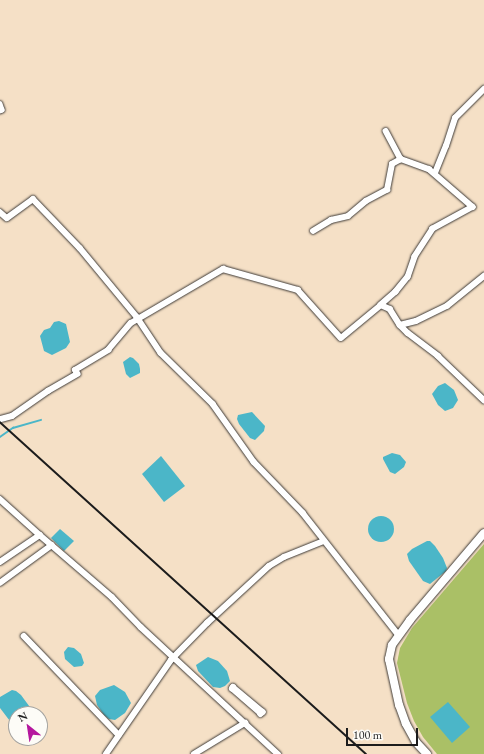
<!DOCTYPE html>
<style>
body{margin:0}
#map{position:relative;width:484px;height:754px;overflow:hidden;background:#f5e0c6;font-family:"EB Garamond",serif}
div>[style]{position:absolute}
.green>*{inset:0;background:#aac066}
.water>*{inset:0;background:#4bb6c8}
.round{border-radius:50%}
.stream>*{height:1.5px;margin:-0.75px;padding:0 0.75px;transform-origin:0.75px;border-radius:0.75px;background:#4bb6c8}
.roads{filter:drop-shadow(0 0 1px #3d3936) drop-shadow(0 0 1px #3d3936)}
.minor>*{height:5.5px;margin:-2.75px;padding:0 2.75px;transform-origin:2.75px;border-radius:2.75px;background:#fff}
.primary>*{height:8px;margin:-4px;padding:0 4px;transform-origin:4px;border-radius:4px;background:#fff}
.rail>*{height:1.5px;margin:-0.75px;padding:0 0.75px;transform-origin:0.75px;border-radius:0.75px;background:#1c1c1c}
span{translate:-50% -50%;white-space:nowrap;text-align:center;line-height:1.15;-webkit-text-stroke:3px #fdfcf7;paint-order:stroke}
.north{position:absolute;left:8px;top:706px;width:40px;height:40px;box-sizing:border-box;background:#fdfcf7;border:1px solid #a3a29f;border-radius:50%;rotate:330deg;font-size:11px;font-weight:700;line-height:16px;text-align:center;color:#1c1c1c}
.north::after{content:'';display:block;margin:auto;width:14px;height:18px;background:#b5179e;clip-path:polygon(50% 0,100% 100%,50% 72%,0 100%)}
.scale{position:absolute;left:346px;top:728px;width:72px;height:18px;box-sizing:border-box;border:2px solid #1c1c1c;border-top:0;padding-left:5px;font-size:12px;line-height:14px;white-space:nowrap;color:#1c1c1c;-webkit-text-stroke:3px #fdfcf7;paint-order:stroke}
</style>
<div id="map">
<div class="green">
<i style="clip-path:polygon(484px 544px,484px 754px,437px 754px,423px 737px,414px 721px,407px 703px,397px 663px,400px 648px,412px 628px)"></i>
</div>
<div class="water">
<i style="clip-path:polygon(59px 321px,66px 324px,70px 342px,66px 348px,52px 355px,44px 351px,40px 336px,44px 330px,50px 328px,54px 322px)"></i>
<i style="clip-path:polygon(130px 357px,133px 358px,139px 364px,140px 369px,140px 373px,130px 378px,126px 374px,123px 362px)"></i>
<i style="clip-path:polygon(445px 383px,454px 390px,458px 400px,453px 408px,445px 411px,438px 405px,432px 394px,438px 386px)"></i>
<i style="clip-path:polygon(252px 412px,265px 426px,264px 431px,255px 440px,250px 438px,239px 424px,237px 419px,238px 415px)"></i>
<i style="clip-path:polygon(392px 453px,400px 455px,406px 462px,404px 467px,395px 474px,390px 472px,383px 459px,383px 457px)"></i>
<i style="clip-path:polygon(161px 456px,185px 486px,164px 502px,142px 474px)"></i>
<i class="round" style="left:368px;top:516px;width:26px;height:26px"></i>
<i style="clip-path:polygon(60px 529px,74px 541px,64px 551px,51px 538px)"></i>
<i style="clip-path:polygon(427px 541px,430px 541px,435px 546px,443px 558px,447px 568px,446px 571px,430px 584px,423px 581px,409px 561px,407px 554px,412px 549px)"></i>
<i style="clip-path:polygon(68px 647px,74px 648px,81px 654px,84px 663px,82px 666px,74px 667px,65px 659px,64px 652px)"></i>
<i style="clip-path:polygon(208px 657px,218px 661px,227px 671px,230px 681px,225px 686px,220px 688px,213px 687px,198px 671px,196px 665px)"></i>
<i style="clip-path:polygon(114px 685px,125px 692px,131px 703px,125px 713px,115px 720px,109px 719px,104px 715px,97px 705px,95px 696px,100px 690px)"></i>
<i style="clip-path:polygon(12px 690px,16px 691px,21px 695px,35px 714px,16px 714px,16px 729px,0 708px,0 697px)"></i>
<i style="clip-path:polygon(448px 702px,470px 727px,452px 743px,430px 717px)"></i>
</div>
<div class="stream">
<i style="left:0;top:437px;width:16px;rotate:-35deg"></i>
<i style="left:13px;top:428px;width:29px;rotate:-16deg"></i>
</div>
<div class="roads">
<div class="minor">
<i style="left:0;top:104px;width:6px;rotate:72deg"></i>
<i style="left:2px;top:110px;width:2px;rotate:153deg"></i>
<i style="left:386px;top:131px;width:32px;rotate:62deg"></i>
<i style="left:401px;top:159px;width:30px;rotate:20deg"></i>
<i style="left:429px;top:169px;width:58px;rotate:40.8deg"></i>
<i style="left:473px;top:207px;width:46px;rotate:151.2deg"></i>
<i style="left:433px;top:229px;width:33px;rotate:123deg"></i>
<i style="left:415px;top:257px;width:21px;rotate:109deg"></i>
<i style="left:408px;top:277px;width:19px;rotate:129deg"></i>
<i style="left:396px;top:292px;width:20px;rotate:139deg"></i>
<i style="left:381px;top:305px;width:10px;rotate:24deg"></i>
<i style="left:390px;top:309px;width:19px;rotate:58deg"></i>
<i style="left:400px;top:325px;width:11px;rotate:45deg"></i>
<i style="left:408px;top:333px;width:38px;rotate:37deg"></i>
<i style="left:438px;top:356px;width:64px;rotate:43.7deg"></i>
<i style="left:435px;top:173px;width:29px;rotate:-68deg"></i>
<i style="left:446px;top:146px;width:29px;rotate:-72deg"></i>
<i style="left:455px;top:118px;width:41px;rotate:-45deg"></i>
<i style="left:0;top:212px;width:9px;rotate:41deg"></i>
<i style="left:7px;top:218px;width:32px;rotate:-36deg"></i>
<i style="left:33px;top:199px;width:68px;rotate:46.2deg"></i>
<i style="left:80px;top:248px;width:89px;rotate:50.4deg"></i>
<i style="left:137px;top:317px;width:43px;rotate:56.3deg"></i>
<i style="left:161px;top:353px;width:73px;rotate:44.4deg"></i>
<i style="left:213px;top:404px;width:71px;rotate:54.7deg"></i>
<i style="left:254px;top:462px;width:71px;rotate:46.1deg"></i>
<i style="left:303px;top:513px;width:154px;rotate:51.9deg"></i>
<i style="left:313px;top:231px;width:21px;rotate:-31deg"></i>
<i style="left:331px;top:220px;width:17px;rotate:-13deg"></i>
<i style="left:348px;top:216px;width:23px;rotate:-40deg"></i>
<i style="left:366px;top:201px;width:24px;rotate:-28deg"></i>
<i style="left:387px;top:190px;width:26px;rotate:-79deg"></i>
<i style="left:392px;top:164px;width:10px;rotate:-29deg"></i>
<i style="left:400px;top:325px;width:16px;rotate:-14deg"></i>
<i style="left:416px;top:321px;width:34px;rotate:-26deg"></i>
<i style="left:447px;top:306px;width:48px;rotate:-39deg"></i>
<i style="left:1px;top:419px;width:11px;rotate:-15deg"></i>
<i style="left:12px;top:416px;width:44px;rotate:-34.8deg"></i>
<i style="left:48px;top:391px;width:34px;rotate:-30deg"></i>
<i style="left:77px;top:374px;width:4px;rotate:-117deg"></i>
<i style="left:75px;top:370px;width:39px;rotate:-31deg"></i>
<i style="left:108px;top:350px;width:35px;rotate:-50deg"></i>
<i style="left:131px;top:323px;width:107px;rotate:-30.4deg"></i>
<i style="left:223px;top:269px;width:78px;rotate:15.6deg"></i>
<i style="left:298px;top:290px;width:64px;rotate:48.1deg"></i>
<i style="left:341px;top:338px;width:52px;rotate:-39.5deg"></i>
<i style="left:0;top:499px;width:54px;rotate:42deg"></i>
<i style="left:0;top:562px;width:48px;rotate:-34deg"></i>
<i style="left:40px;top:535px;width:95px;rotate:40.7deg"></i>
<i style="left:112px;top:597px;width:42px;rotate:46deg"></i>
<i style="left:141px;top:627px;width:187px;rotate:42.8deg"></i>
<i style="left:0;top:583px;width:64px;rotate:-36.2deg"></i>
<i style="left:24px;top:636px;width:137px;rotate:46.2deg"></i>
<i style="left:233px;top:687px;width:39px;rotate:40deg"></i>
<i style="left:263px;top:712px;width:3px;rotate:135deg"></i>
<i style="left:261px;top:714px;width:38px;rotate:-139deg"></i>
<i style="left:232px;top:689px;width:2px;rotate:-63deg"></i>
<i style="left:106px;top:754px;width:114px;rotate:-55.3deg"></i>
<i style="left:171px;top:660px;width:52px;rotate:-45.8deg"></i>
<i style="left:207px;top:623px;width:84px;rotate:-42.6deg"></i>
<i style="left:269px;top:566px;width:17px;rotate:-31deg"></i>
<i style="left:284px;top:557px;width:43px;rotate:-21.8deg"></i>
<i style="left:194px;top:754px;width:60px;rotate:-31.3deg"></i>
</div>
<div class="primary">
<i style="left:427px;top:754px;width:16px;rotate:-133deg"></i>
<i style="left:416px;top:742px;width:21px;rotate:-119deg"></i>
<i style="left:406px;top:724px;width:20px;rotate:-110deg"></i>
<i style="left:399px;top:705px;width:47px;rotate:-102.3deg"></i>
<i style="left:389px;top:659px;width:14px;rotate:-78deg"></i>
<i style="left:392px;top:645px;width:31px;rotate:-54deg"></i>
<i style="left:410px;top:620px;width:114px;rotate:-49.6deg"></i>
</div>
</div>
<div class="rail">
<i style="left:0;top:422px;width:494px;rotate:42.2deg"></i>
</div>
<div class="north">N</div>
<div class="scale">100 m</div>
</div>
